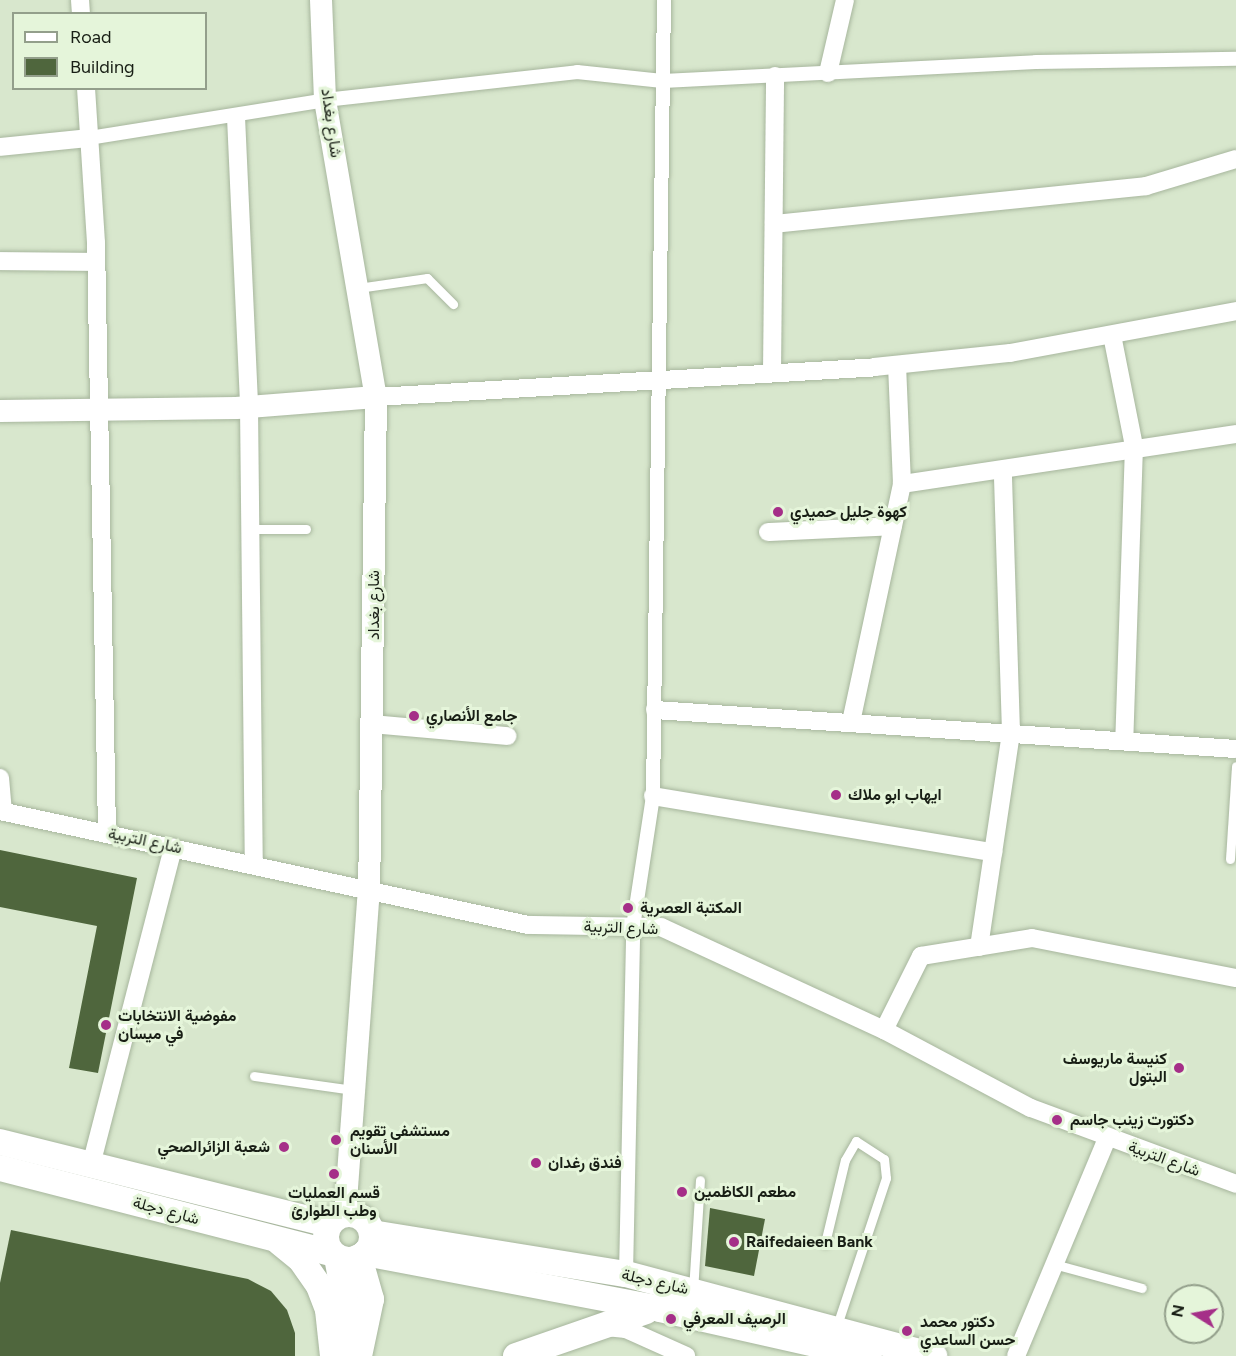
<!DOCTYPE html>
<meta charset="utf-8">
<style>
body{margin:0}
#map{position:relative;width:1236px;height:1356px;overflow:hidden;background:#d8e7cd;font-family:Figtree,Vazirmatn,sans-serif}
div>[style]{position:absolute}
.building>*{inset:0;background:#4f663d}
.roads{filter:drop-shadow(0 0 2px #a7b69d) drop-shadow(0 0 2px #a7b69d)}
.service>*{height:9px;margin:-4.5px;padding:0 4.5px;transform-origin:4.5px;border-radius:4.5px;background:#fff}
.pedestrian>*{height:14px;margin:-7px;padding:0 7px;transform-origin:7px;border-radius:7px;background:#fff}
.minor>*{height:18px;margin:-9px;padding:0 9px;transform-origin:9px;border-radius:9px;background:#fff}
.tertiary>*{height:22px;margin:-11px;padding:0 11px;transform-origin:11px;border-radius:11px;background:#fff}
.secondary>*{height:26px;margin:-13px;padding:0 13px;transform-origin:13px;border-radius:13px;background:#fff}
.secondary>.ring{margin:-13px;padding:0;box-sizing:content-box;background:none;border:26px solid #fff;border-radius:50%}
.dots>*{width:16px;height:16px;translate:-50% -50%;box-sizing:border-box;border:3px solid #e5f5da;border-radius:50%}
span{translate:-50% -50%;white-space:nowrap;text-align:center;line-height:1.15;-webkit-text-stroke:6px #e5f5da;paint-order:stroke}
.street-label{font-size:16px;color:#181e15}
.poi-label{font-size:16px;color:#181e15;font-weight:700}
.left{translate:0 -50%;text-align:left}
.right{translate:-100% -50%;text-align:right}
.legend{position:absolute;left:12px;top:12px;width:195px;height:78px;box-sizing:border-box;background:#e5f5da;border:2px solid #939f8b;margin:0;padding:8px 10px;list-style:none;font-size:18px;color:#181e15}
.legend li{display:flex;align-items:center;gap:12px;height:30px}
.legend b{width:30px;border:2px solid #939f8b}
.north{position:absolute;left:1164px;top:1284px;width:60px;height:60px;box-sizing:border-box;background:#e5f5da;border:2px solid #939f8b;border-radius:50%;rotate:281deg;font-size:16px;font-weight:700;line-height:24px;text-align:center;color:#181e15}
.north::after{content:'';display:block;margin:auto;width:21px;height:27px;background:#a52f88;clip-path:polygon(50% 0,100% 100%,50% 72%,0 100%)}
</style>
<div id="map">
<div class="building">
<i style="clip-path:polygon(0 850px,137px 878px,98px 1073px,69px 1068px,97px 926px,0 907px)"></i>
<i style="clip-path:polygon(710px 1208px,765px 1219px,754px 1276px,705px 1266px)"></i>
<i style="clip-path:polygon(11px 1230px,248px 1279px,271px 1291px,287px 1310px,295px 1333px,295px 1356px,0 1356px,0 1283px)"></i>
</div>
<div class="roads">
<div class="service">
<i style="left:358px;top:288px;width:70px;rotate:-8.2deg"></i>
<i style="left:427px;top:278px;width:37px;rotate:45deg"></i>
<i style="left:249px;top:529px;width:57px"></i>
<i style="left:1230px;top:859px;width:93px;rotate:-86.3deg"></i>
<i style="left:254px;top:1076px;width:101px;rotate:8deg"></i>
<i style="left:825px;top:1243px;width:85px;rotate:-76.5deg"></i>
<i style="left:845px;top:1160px;width:22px;rotate:-60deg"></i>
<i style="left:856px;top:1141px;width:33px;rotate:33deg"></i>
<i style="left:884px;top:1159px;width:19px;rotate:84deg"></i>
<i style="left:886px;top:1178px;width:158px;rotate:108.4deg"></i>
<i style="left:1054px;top:1264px;width:91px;rotate:15.3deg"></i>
<i style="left:693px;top:1291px;width:111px;rotate:-86.4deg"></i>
</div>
<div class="pedestrian">
<i style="left:89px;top:138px;width:239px;rotate:-9.1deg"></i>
<i style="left:325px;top:100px;width:254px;rotate:-6.3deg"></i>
<i style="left:577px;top:72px;width:86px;rotate:6deg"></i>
<i style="left:663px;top:81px;width:373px;rotate:-2.9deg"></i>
<i style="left:1036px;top:62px;width:200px;rotate:-0.9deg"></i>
<i style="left:626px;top:1274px;width:347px;rotate:-88.8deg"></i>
<i style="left:633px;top:927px;width:133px;rotate:-81.3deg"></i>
<i style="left:653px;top:796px;width:796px;rotate:-89.21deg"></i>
</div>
<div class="minor">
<i style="left:80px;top:0;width:14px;rotate:86deg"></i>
<i style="left:828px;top:73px;width:75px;rotate:-76.9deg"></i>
<i style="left:86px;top:88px;width:155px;rotate:86.3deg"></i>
<i style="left:96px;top:243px;width:590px;rotate:88.93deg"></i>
<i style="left:236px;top:117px;width:289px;rotate:87.4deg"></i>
<i style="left:249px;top:406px;width:457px;rotate:89.4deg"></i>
<i style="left:0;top:147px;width:89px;rotate:-5.8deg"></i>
<i style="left:774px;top:224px;width:374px;rotate:-5.8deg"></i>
<i style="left:1146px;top:186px;width:94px;rotate:-16.7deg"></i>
<i style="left:0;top:261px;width:95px;rotate:0.6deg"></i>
<i style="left:1112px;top:335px;width:113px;rotate:78.8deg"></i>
<i style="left:1134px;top:446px;width:295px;rotate:91.9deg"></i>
<i style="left:772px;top:372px;width:296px;rotate:-89.4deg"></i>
<i style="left:376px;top:397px;width:499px;rotate:-3.4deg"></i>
<i style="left:874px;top:367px;width:137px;rotate:-5.9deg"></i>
<i style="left:1010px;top:353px;width:230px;rotate:-10.5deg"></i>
<i style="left:902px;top:484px;width:338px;rotate:-8.5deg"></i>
<i style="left:768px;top:532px;width:125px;rotate:-2.7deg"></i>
<i style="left:655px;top:710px;width:582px;rotate:3.84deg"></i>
<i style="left:851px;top:722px;width:243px;rotate:-77.9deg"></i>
<i style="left:902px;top:484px;width:119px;rotate:-92.4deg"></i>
<i style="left:372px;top:724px;width:136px;rotate:5.1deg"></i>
<i style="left:0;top:778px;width:33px;rotate:85deg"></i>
<i style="left:653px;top:796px;width:345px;rotate:9.4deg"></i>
<i style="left:0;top:811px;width:540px;rotate:12.18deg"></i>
<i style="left:528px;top:925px;width:133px;rotate:0.9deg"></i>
<i style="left:661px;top:927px;width:246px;rotate:24.8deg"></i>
<i style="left:884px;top:1030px;width:166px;rotate:28deg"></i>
<i style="left:1031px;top:1108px;width:219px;rotate:20.3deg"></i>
<i style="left:979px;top:947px;width:217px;rotate:-81.5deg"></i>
<i style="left:1011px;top:732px;width:260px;rotate:-91.8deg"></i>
<i style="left:884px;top:1030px;width:83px;rotate:-63.4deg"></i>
<i style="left:921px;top:956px;width:112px;rotate:-9.2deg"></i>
<i style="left:1032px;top:938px;width:208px;rotate:11.1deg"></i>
<i style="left:91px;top:1165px;width:328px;rotate:-75.5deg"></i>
<i style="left:606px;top:1327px;width:20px;rotate:6deg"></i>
<i style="left:626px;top:1329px;width:66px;rotate:24.2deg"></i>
<i style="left:1016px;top:1356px;width:236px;rotate:-67.3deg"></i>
</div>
<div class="tertiary">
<i style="left:321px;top:0;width:100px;rotate:87.7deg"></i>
<i style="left:325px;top:100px;width:301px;rotate:80.3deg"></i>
<i style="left:376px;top:397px;width:491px;rotate:90.8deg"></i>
<i style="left:369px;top:888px;width:326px;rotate:94.2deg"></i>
<i style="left:0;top:411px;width:236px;rotate:-0.7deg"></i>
<i style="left:236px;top:408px;width:140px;rotate:-4.5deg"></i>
</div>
<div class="secondary">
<i style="left:0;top:1142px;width:339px;rotate:14deg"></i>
<i style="left:0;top:1168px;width:343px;rotate:14.4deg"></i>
<i class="ring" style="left:326px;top:1214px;width:20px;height:20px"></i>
<i style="left:372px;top:1233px;width:257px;rotate:9.2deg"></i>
<i style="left:626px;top:1274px;width:319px;rotate:14.9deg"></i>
<i style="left:279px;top:1242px;width:28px;rotate:39deg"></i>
<i style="left:301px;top:1260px;width:32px;rotate:55deg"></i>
<i style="left:319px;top:1286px;width:26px;rotate:69deg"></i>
<i style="left:328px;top:1310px;width:46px;rotate:83.8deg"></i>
<i style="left:365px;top:1253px;width:300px;rotate:10.7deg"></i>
<i style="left:660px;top:1309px;width:214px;rotate:12.7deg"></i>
<i style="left:337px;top:1257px;width:76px;rotate:79.4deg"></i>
<i style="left:351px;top:1332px;width:25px;rotate:104deg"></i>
<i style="left:359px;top:1257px;width:44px;rotate:74.1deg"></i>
<i style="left:371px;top:1299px;width:58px;rotate:101.9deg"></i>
<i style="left:516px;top:1356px;width:138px;rotate:-19.1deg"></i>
</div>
</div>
<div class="dots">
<i style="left:778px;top:512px;background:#a52f88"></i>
<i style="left:414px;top:716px;background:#a52f88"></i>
<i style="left:836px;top:795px;background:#a52f88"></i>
<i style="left:628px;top:908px;background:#a52f88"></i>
<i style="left:106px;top:1025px;background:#a52f88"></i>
<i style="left:1179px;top:1068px;background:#a52f88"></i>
<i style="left:1057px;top:1120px;background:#a52f88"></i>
<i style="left:336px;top:1140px;background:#a52f88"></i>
<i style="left:284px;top:1147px;background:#a52f88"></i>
<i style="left:536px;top:1163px;background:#a52f88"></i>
<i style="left:334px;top:1174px;background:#a52f88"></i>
<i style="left:682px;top:1192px;background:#a52f88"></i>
<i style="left:734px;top:1242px;background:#a52f88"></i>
<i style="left:671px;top:1319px;background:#a52f88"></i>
<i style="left:907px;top:1331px;background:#a52f88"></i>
</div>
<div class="street-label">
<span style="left:331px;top:123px;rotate:82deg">شارع بغداد</span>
<span style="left:374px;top:605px;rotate:-90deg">شارع بغداد</span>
<span style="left:145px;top:841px;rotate:12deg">شارع التربية</span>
<span style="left:621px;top:928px;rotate:2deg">شارع التربية</span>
<span style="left:1164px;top:1159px;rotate:20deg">شارع التربية</span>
<span style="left:166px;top:1211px;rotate:15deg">شارع دجلة</span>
<span style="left:655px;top:1282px;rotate:13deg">شارع دجلة</span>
</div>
<div class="poi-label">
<span class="left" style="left:790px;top:512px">كهوة جليل حميدي</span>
<span class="left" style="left:426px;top:716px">جامع الأنصاري</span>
<span class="left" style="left:848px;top:795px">ايهاب ابو ملاك</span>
<span class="left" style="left:640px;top:908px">المكتبة العصرية</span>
<span class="left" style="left:118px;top:1025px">مفوضية الانتخابات<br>في ميسان</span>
<span class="right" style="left:1167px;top:1068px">كنيسة ماريوسف<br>البتول</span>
<span class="left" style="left:1070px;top:1120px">دكتورت زينب جاسم</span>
<span class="left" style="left:350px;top:1140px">مستشفى تقويم<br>الأسنان</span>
<span class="right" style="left:270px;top:1147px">شعبة الزائرالصحي</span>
<span class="left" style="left:548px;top:1163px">فندق رغدان</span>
<span class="left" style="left:694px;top:1192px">مطعم الكاظمين</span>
<span style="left:334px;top:1202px">قسم العمليات<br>وطب الطوارئ</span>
<span class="left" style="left:746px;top:1242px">Raifedaieen Bank</span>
<span class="left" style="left:683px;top:1319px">الرصيف المعرفي</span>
<span class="left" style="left:920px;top:1331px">دكتور محمد<br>حسن الساعدي</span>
</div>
<ul class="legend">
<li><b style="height:8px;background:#fff"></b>Road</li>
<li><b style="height:16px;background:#4f663d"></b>Building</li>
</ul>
<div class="north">N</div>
</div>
